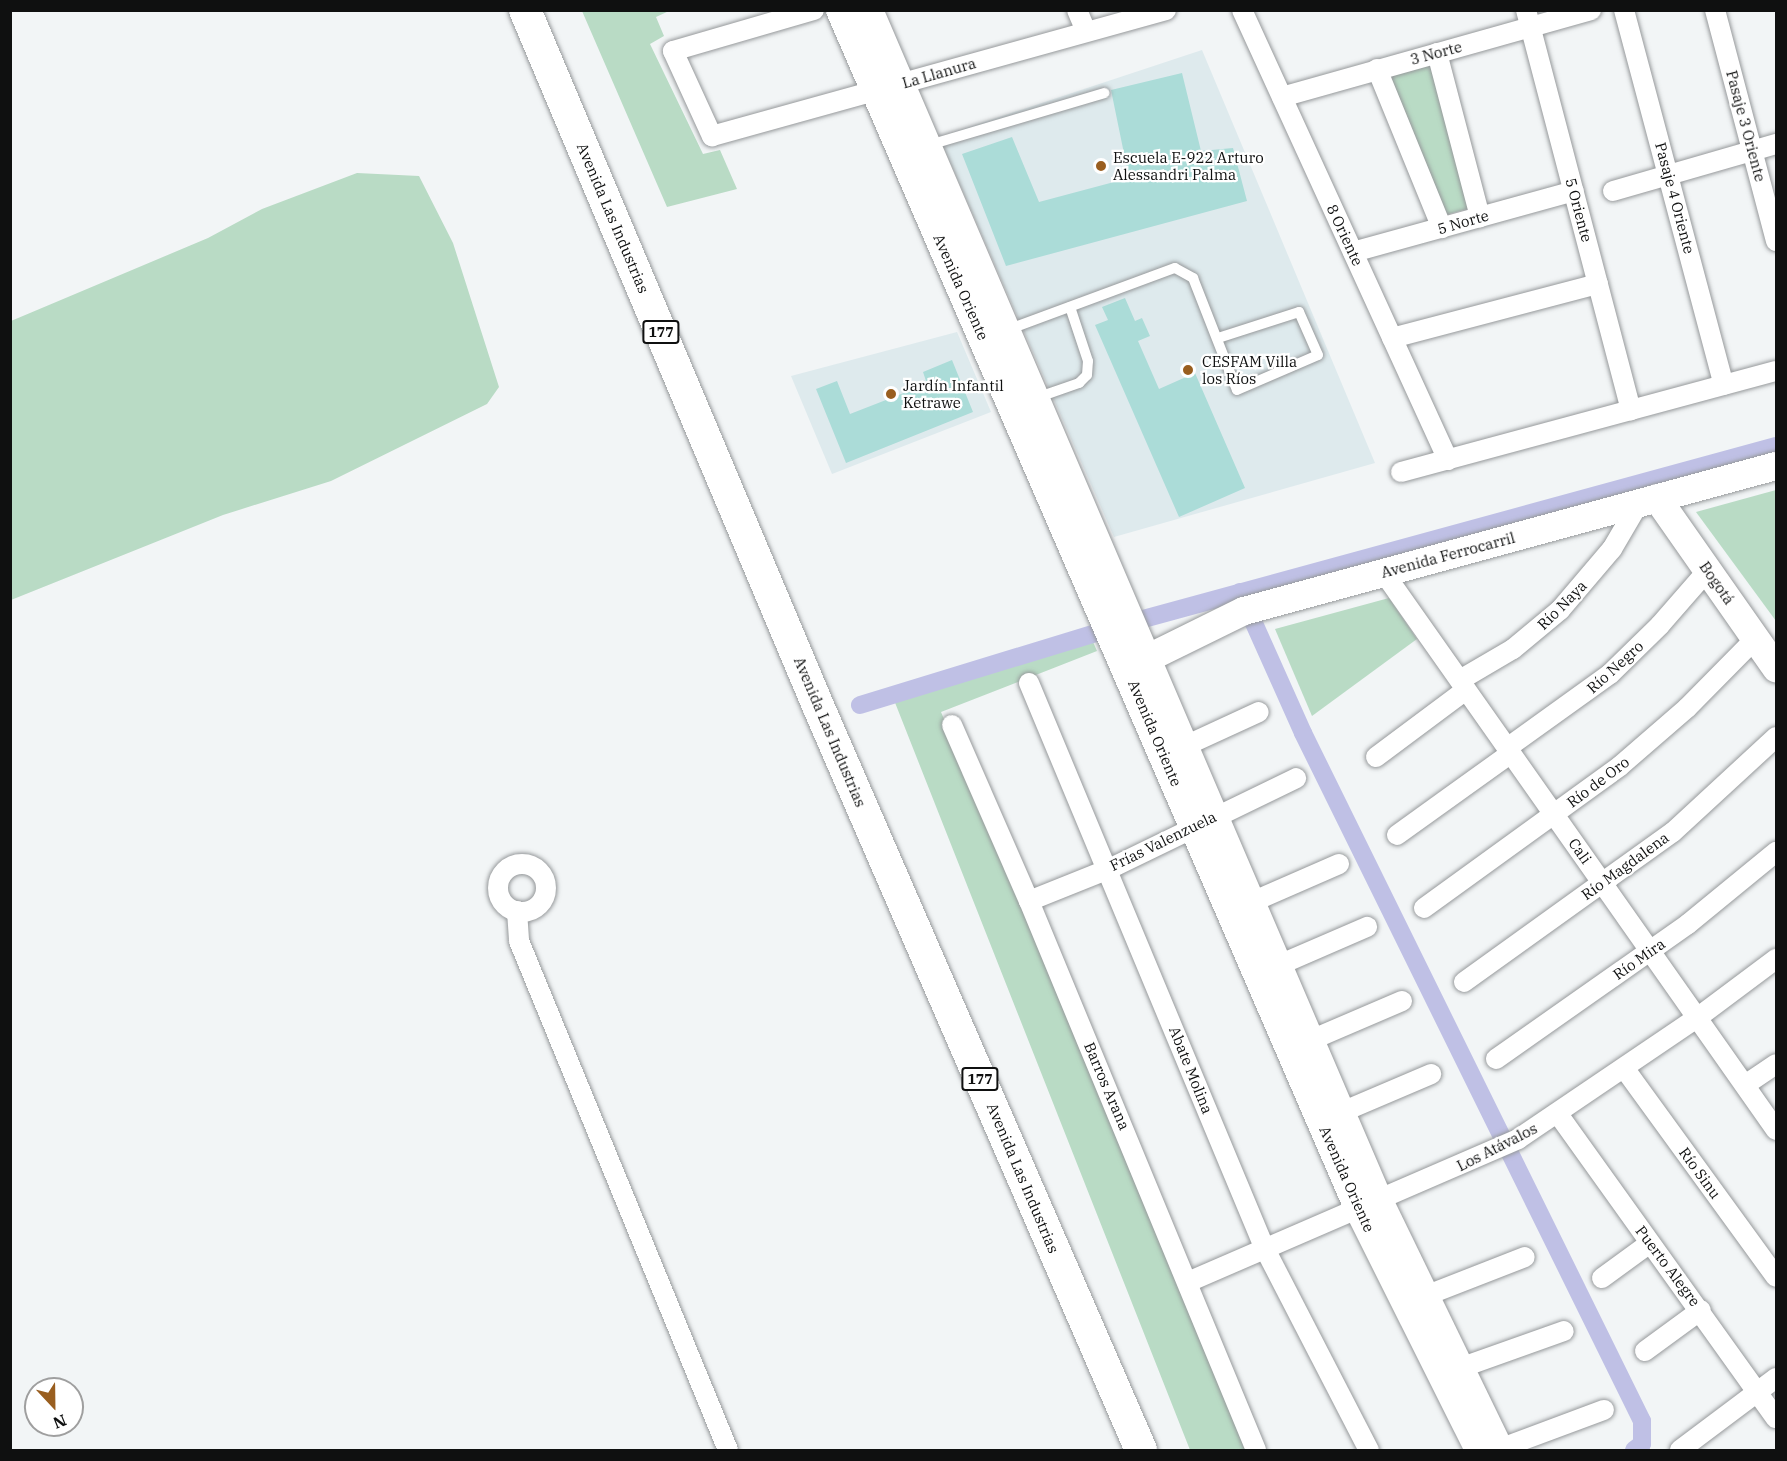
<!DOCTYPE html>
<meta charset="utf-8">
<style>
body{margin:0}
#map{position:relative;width:1787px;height:1461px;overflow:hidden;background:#f2f5f6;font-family:"IBM Plex Serif",serif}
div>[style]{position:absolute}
.built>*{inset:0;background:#deeaed}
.green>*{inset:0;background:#b9dbc5}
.canal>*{height:18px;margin:-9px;padding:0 9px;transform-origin:9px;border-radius:9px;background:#bfc0e5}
.building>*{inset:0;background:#abdcd8}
.roads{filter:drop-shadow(0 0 2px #96999b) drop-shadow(0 0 2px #96999b)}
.lane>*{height:10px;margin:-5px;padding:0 5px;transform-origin:5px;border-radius:5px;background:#fff}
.street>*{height:20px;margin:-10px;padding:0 10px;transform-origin:10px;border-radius:10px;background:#fff}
.street>.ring{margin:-10px;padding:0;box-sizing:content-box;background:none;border:20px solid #fff;border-radius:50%}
.secondary>*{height:28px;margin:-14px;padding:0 14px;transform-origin:14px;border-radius:14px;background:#fff}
.primary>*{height:32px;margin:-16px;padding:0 16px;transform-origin:16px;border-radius:16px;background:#fff}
.dots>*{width:16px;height:16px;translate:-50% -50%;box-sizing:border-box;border:3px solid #fff;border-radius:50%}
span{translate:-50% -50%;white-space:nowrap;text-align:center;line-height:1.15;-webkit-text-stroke:4.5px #fff;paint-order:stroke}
.shield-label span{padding:2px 4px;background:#fff;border:2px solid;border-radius:4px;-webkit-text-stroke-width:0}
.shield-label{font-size:14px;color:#0f1010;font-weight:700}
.street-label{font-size:15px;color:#0f1010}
.poi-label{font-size:15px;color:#0f1010}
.left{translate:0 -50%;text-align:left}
.frame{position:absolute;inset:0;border:12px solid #0f1010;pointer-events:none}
.north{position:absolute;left:24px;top:1377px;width:60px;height:60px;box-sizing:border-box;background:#fff;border:2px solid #9f9f9f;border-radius:50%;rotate:158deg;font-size:16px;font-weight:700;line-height:24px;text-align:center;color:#0f1010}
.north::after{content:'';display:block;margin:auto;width:21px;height:27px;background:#995e1f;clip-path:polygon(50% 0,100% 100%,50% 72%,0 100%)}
</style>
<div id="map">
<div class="built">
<i style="clip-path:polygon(1202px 50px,1375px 463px,1114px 537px,939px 137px)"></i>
<i style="clip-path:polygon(957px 332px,991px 412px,832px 474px,791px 376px)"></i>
</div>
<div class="green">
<i style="clip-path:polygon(582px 11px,669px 11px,656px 17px,664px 36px,650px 44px,703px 154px,720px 150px,737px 189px,667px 207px)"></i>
<i style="clip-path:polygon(1432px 63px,1471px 208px,1445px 215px,1388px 75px)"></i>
<i style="clip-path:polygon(357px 173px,419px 176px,453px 243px,499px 387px,487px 404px,331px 481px,223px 515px,11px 600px,11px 321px,208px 238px,262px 209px)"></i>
<i style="clip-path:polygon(1776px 490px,1776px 621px,1696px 512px)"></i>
<i style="clip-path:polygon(1389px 598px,1417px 639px,1312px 716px,1275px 629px)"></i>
<i style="clip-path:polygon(1090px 635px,1097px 651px,941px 712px,1250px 1450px,1190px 1450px,892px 695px)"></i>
</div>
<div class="canal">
<i style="left:1240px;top:592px;width:154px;rotate:65.9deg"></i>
<i style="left:1303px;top:733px;width:767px;rotate:63.77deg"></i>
<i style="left:1642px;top:1421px;width:23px;rotate:90deg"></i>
<i style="left:1642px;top:1444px;width:10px;rotate:143deg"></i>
<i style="left:1125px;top:624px;width:675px;rotate:-15.29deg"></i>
<i style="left:860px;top:705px;width:247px;rotate:-17deg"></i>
</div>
<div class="building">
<i style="clip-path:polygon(1182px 73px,1201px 151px,1233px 148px,1247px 201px,1006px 266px,962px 154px,1012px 137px,1039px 202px,1129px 178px,1111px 90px)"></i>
<i style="clip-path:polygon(1125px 298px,1135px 321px,1142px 318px,1150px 336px,1138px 341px,1159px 389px,1195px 373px,1245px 488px,1179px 517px,1095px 325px,1108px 320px,1102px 307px)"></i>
<i style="clip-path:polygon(952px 360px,973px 412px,846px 463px,816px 389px,837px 381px,850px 414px,927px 384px,923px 372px)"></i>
</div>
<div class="roads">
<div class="lane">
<i style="left:929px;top:145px;width:183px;rotate:-16.5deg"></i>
<i style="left:1007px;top:330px;width:179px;rotate:-20.3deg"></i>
<i style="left:1175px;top:268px;width:21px;rotate:29deg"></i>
<i style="left:1193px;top:278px;width:120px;rotate:68.6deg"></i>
<i style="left:1237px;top:390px;width:88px;rotate:-23.4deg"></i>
<i style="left:1318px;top:355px;width:47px;rotate:-113.8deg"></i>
<i style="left:1299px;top:312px;width:85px;rotate:162.2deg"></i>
<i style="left:1036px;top:398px;width:46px;rotate:-19.2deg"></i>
<i style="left:1079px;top:383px;width:11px;rotate:-45deg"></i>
<i style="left:1087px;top:375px;width:14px;rotate:-86deg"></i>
<i style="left:1088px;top:361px;width:57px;rotate:-108.4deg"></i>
</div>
<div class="street">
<i style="left:814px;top:10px;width:147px;rotate:163.8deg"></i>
<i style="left:673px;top:51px;width:94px;rotate:65.4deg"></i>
<i style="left:712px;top:136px;width:471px;rotate:-15.5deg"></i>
<i style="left:1077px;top:10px;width:23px;rotate:67deg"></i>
<i style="left:1242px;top:10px;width:495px;rotate:65.4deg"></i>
<i style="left:1526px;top:10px;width:414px;rotate:75.3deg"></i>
<i style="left:1624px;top:10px;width:388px;rotate:75.1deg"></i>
<i style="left:1715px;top:10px;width:239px;rotate:75.2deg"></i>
<i style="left:1437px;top:53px;width:170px;rotate:75.3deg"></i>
<i style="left:1377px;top:69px;width:172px;rotate:67.8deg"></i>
<i style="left:1282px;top:97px;width:321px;rotate:-15.7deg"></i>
<i style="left:1613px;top:191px;width:170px;rotate:-16.1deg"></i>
<i style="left:1353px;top:252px;width:229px;rotate:-15.4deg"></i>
<i style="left:1392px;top:338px;width:213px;rotate:-14.7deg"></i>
<i style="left:1401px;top:472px;width:388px;rotate:-15.1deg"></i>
<i style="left:1384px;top:573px;width:681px;rotate:54.86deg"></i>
<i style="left:1460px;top:680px;width:61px;rotate:-30.3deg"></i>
<i style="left:1513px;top:649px;width:61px;rotate:-39.7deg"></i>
<i style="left:1560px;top:610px;width:80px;rotate:-49.6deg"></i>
<i style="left:1612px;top:549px;width:53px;rotate:-59.6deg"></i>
<i style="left:1029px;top:683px;width:611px;rotate:67.38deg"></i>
<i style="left:1264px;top:1247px;width:229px;rotate:62.7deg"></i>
<i style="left:952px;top:725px;width:192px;rotate:66.4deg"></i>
<i style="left:1029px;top:901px;width:594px;rotate:67.54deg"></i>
<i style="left:1185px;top:746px;width:81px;rotate:-24.7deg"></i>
<i style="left:1507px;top:748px;width:127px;rotate:-35.7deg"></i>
<i style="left:1610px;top:674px;width:70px;rotate:-44.4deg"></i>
<i style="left:1660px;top:625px;width:73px;rotate:-48.9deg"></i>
<i style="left:1376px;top:757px;width:112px;rotate:-36.7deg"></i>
<i style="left:1397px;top:835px;width:140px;rotate:-35.7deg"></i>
<i class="ring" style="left:498px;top:864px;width:28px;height:28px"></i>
<i style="left:1029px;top:901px;width:86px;rotate:-21.8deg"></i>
<i style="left:1109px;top:869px;width:208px;rotate:-25.9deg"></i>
<i style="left:1252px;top:902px;width:95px;rotate:-23.6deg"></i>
<i style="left:1424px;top:908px;width:242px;rotate:-35.9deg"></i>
<i style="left:1620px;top:766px;width:89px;rotate:-40.9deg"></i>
<i style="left:1687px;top:708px;width:98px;rotate:-45.4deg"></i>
<i style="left:517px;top:911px;width:30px;rotate:86deg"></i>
<i style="left:519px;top:941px;width:550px;rotate:67.68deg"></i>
<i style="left:1279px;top:965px;width:96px;rotate:-23.4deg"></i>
<i style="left:1464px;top:982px;width:257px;rotate:-35.7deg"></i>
<i style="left:1673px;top:832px;width:140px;rotate:-42.7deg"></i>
<i style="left:1311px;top:1040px;width:99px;rotate:-23.2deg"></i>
<i style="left:1496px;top:1059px;width:235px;rotate:-35.1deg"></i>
<i style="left:1688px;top:924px;width:114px;rotate:-39.3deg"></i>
<i style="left:1624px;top:1068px;width:258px;rotate:54deg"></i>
<i style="left:1745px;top:1085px;width:37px;rotate:-34deg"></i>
<i style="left:1342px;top:1112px;width:97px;rotate:-23.1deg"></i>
<i style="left:1558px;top:1114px;width:374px;rotate:54.4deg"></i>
<i style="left:1602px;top:1278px;width:59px;rotate:-36.1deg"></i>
<i style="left:1188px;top:1282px;width:360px;rotate:-23.4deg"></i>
<i style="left:1518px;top:1139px;width:216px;rotate:-34.1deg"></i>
<i style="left:1697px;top:1018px;width:99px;rotate:-36.8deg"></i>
<i style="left:1425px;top:1296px;width:107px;rotate:-21.3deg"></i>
<i style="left:1645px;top:1351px;width:69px;rotate:-36.2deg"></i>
<i style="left:1460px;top:1368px;width:110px;rotate:-19.6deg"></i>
<i style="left:1499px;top:1449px;width:112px;rotate:-20.4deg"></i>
<i style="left:1680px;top:1450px;width:120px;rotate:-36.9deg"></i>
</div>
<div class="secondary">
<i style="left:840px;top:10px;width:1307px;rotate:66.61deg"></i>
<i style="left:1359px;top:1210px;width:268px;rotate:63.4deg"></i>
<i style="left:869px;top:10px;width:1296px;rotate:66.82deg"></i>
<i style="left:1379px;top:1201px;width:277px;rotate:64.1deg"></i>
<i style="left:1657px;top:498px;width:208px;rotate:55deg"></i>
<i style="left:1130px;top:667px;width:127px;rotate:-26.2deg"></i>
<i style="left:1244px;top:611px;width:551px;rotate:-15.25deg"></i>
</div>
<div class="primary">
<i style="left:525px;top:10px;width:757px;rotate:67.16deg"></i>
<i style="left:819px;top:708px;width:809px;rotate:66.54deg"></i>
</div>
</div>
<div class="dots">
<i style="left:1101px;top:166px;background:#995e1f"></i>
<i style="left:1188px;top:370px;background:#995e1f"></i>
<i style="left:891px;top:394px;background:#995e1f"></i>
</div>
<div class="shield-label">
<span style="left:661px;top:332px">177</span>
<span style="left:980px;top:1079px">177</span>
</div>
<div class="street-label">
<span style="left:1436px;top:53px;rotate:-15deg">3 Norte</span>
<span style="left:939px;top:73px;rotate:-16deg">La Llanura</span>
<span style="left:1746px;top:126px;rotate:75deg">Pasaje 3 Oriente</span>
<span style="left:1675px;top:198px;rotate:75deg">Pasaje 4 Oriente</span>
<span style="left:1579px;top:210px;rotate:75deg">5 Oriente</span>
<span style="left:613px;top:218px;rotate:67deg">Avenida Las Industrias</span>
<span style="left:1463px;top:222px;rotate:-16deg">5 Norte</span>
<span style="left:1345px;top:235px;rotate:65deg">8 Oriente</span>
<span style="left:961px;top:287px;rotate:66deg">Avenida Oriente</span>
<span style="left:1448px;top:555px;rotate:-15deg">Avenida Ferrocarril</span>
<span style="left:1717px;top:583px;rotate:55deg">Bogotá</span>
<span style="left:1562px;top:605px;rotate:-45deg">Río Naya</span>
<span style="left:1615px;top:667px;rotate:-42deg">Río Negro</span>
<span style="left:830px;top:732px;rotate:67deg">Avenida Las Industrias</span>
<span style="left:1155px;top:733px;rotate:67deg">Avenida Oriente</span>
<span style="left:1598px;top:782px;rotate:-37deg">Río de Oro</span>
<span style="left:1163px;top:841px;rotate:-26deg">Frías Valenzuela</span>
<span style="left:1580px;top:851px;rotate:55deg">Cali</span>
<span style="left:1625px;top:866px;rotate:-36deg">Río Magdalena</span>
<span style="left:1639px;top:959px;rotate:-35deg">Río Mira</span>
<span style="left:1191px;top:1070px;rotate:68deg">Abate Molina</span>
<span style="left:1107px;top:1086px;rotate:67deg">Barros Arana</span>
<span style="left:1497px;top:1147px;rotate:-27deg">Los Atávalos</span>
<span style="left:1700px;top:1173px;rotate:54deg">Río Sinu</span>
<span style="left:1023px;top:1178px;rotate:67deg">Avenida Las Industrias</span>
<span style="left:1347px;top:1179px;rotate:66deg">Avenida Oriente</span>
<span style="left:1668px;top:1266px;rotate:53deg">Puerto Alegre</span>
</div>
<div class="poi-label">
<span class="left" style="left:1113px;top:166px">Escuela E-922 Arturo<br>Alessandri Palma</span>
<span class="left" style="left:1202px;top:370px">CESFAM Villa<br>los Ríos</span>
<span class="left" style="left:903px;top:394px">Jardín Infantil<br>Ketrawe</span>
</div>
<div class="frame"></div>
<div class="north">N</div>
</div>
